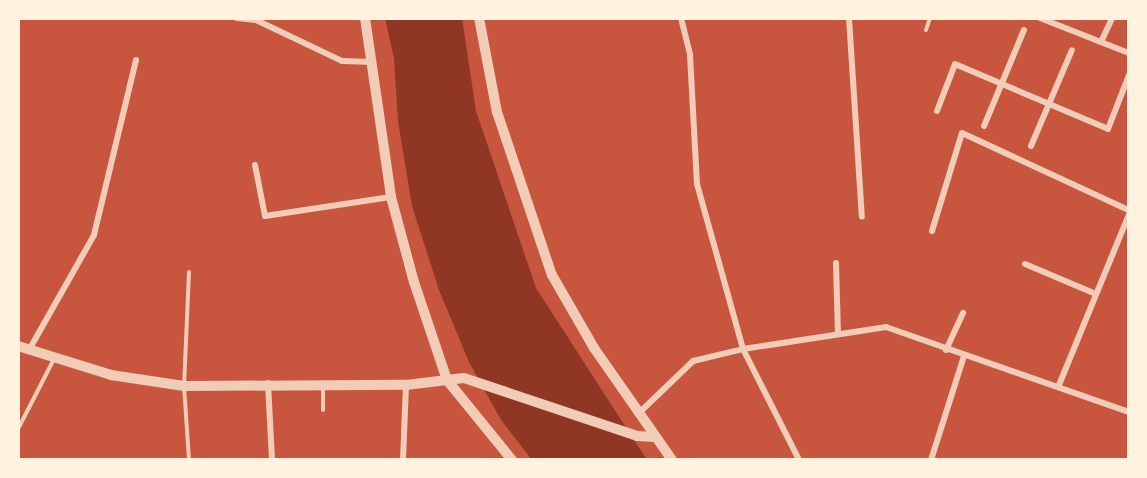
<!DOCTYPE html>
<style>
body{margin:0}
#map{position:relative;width:1147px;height:478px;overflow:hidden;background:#c8553d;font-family:"Public Sans",sans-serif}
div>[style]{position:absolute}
.water>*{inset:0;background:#8f3625}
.service>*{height:4px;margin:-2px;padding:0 2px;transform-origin:2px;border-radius:2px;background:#f1ccb7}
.minor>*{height:6px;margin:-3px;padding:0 3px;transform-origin:3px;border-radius:3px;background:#f1ccb7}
.tertiary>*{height:10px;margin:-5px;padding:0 5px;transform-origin:5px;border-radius:5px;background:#f1ccb7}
span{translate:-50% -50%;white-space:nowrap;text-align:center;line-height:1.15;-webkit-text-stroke:5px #fff3e0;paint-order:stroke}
.frame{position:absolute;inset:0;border:20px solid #fff3e0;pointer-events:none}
</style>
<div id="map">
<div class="water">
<i style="clip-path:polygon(385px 18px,462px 18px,476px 111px,536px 288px,647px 460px,532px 460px,501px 420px,469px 362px,439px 290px,412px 206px,398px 121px,394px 58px)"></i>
</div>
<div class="service">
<i style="left:926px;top:30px;width:13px;rotate:-72deg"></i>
<i style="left:189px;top:272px;width:114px;rotate:92.5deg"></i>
<i style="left:184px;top:386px;width:74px;rotate:86.1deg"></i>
<i style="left:323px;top:387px;width:23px;rotate:90deg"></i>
<i style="left:18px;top:429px;width:79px;rotate:-62.8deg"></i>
</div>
<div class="minor">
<i style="left:237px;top:18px;width:19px;rotate:6deg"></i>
<i style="left:256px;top:20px;width:95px;rotate:25.5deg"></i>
<i style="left:342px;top:61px;width:31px;rotate:2deg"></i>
<i style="left:681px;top:18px;width:38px;rotate:76deg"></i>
<i style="left:690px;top:55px;width:129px;rotate:86.9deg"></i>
<i style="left:697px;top:184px;width:171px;rotate:74.4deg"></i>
<i style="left:743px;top:349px;width:124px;rotate:63.2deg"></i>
<i style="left:849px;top:18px;width:199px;rotate:86.3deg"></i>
<i style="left:1040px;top:18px;width:96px;rotate:21.5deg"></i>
<i style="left:1101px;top:42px;width:26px;rotate:-65deg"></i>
<i style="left:937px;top:111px;width:50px;rotate:-69deg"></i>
<i style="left:955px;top:64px;width:166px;rotate:23deg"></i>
<i style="left:1108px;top:129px;width:58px;rotate:-68.7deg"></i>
<i style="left:984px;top:126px;width:104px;rotate:-67.4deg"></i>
<i style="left:1031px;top:146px;width:104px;rotate:-66.9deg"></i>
<i style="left:255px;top:165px;width:52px;rotate:78.9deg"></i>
<i style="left:265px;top:216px;width:127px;rotate:-8.6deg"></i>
<i style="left:932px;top:231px;width:102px;rotate:-73deg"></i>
<i style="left:962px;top:133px;width:184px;rotate:24.8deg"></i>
<i style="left:836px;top:263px;width:70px;rotate:88.4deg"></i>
<i style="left:1025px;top:264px;width:77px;rotate:22.9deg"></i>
<i style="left:29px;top:350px;width:132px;rotate:-60.5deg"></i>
<i style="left:94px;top:235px;width:180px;rotate:-76.5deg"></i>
<i style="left:946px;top:350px;width:41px;rotate:-65.3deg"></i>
<i style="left:268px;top:383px;width:77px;rotate:87deg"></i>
<i style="left:1059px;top:385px;width:185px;rotate:-67.7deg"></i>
<i style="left:639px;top:413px;width:75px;rotate:-43.9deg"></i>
<i style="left:693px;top:361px;width:51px;rotate:-13.5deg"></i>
<i style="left:743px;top:349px;width:145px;rotate:-8.7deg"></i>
<i style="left:886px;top:327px;width:257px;rotate:19.3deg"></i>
<i style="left:403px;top:460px;width:75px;rotate:-87.7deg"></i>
<i style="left:931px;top:460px;width:109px;rotate:-72.4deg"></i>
</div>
<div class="tertiary">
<i style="left:365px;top:18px;width:181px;rotate:81.7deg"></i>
<i style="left:391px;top:197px;width:88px;rotate:74.9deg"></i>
<i style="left:414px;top:282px;width:103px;rotate:71.4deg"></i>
<i style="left:447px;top:380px;width:103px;rotate:50.9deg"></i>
<i style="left:479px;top:18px;width:96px;rotate:79.2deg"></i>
<i style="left:497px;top:112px;width:172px;rotate:71.4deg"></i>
<i style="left:552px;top:275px;width:84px;rotate:60.1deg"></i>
<i style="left:594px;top:348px;width:136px;rotate:55.1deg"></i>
<i style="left:18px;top:346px;width:97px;rotate:17.3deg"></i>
<i style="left:111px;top:375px;width:74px;rotate:8.6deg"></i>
<i style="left:184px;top:386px;width:222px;rotate:-0.3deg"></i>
<i style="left:406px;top:385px;width:58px;rotate:-6.9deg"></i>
<i style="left:464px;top:378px;width:182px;rotate:18.5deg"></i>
<i style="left:637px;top:436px;width:17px;rotate:3deg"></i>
</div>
<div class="frame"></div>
</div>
